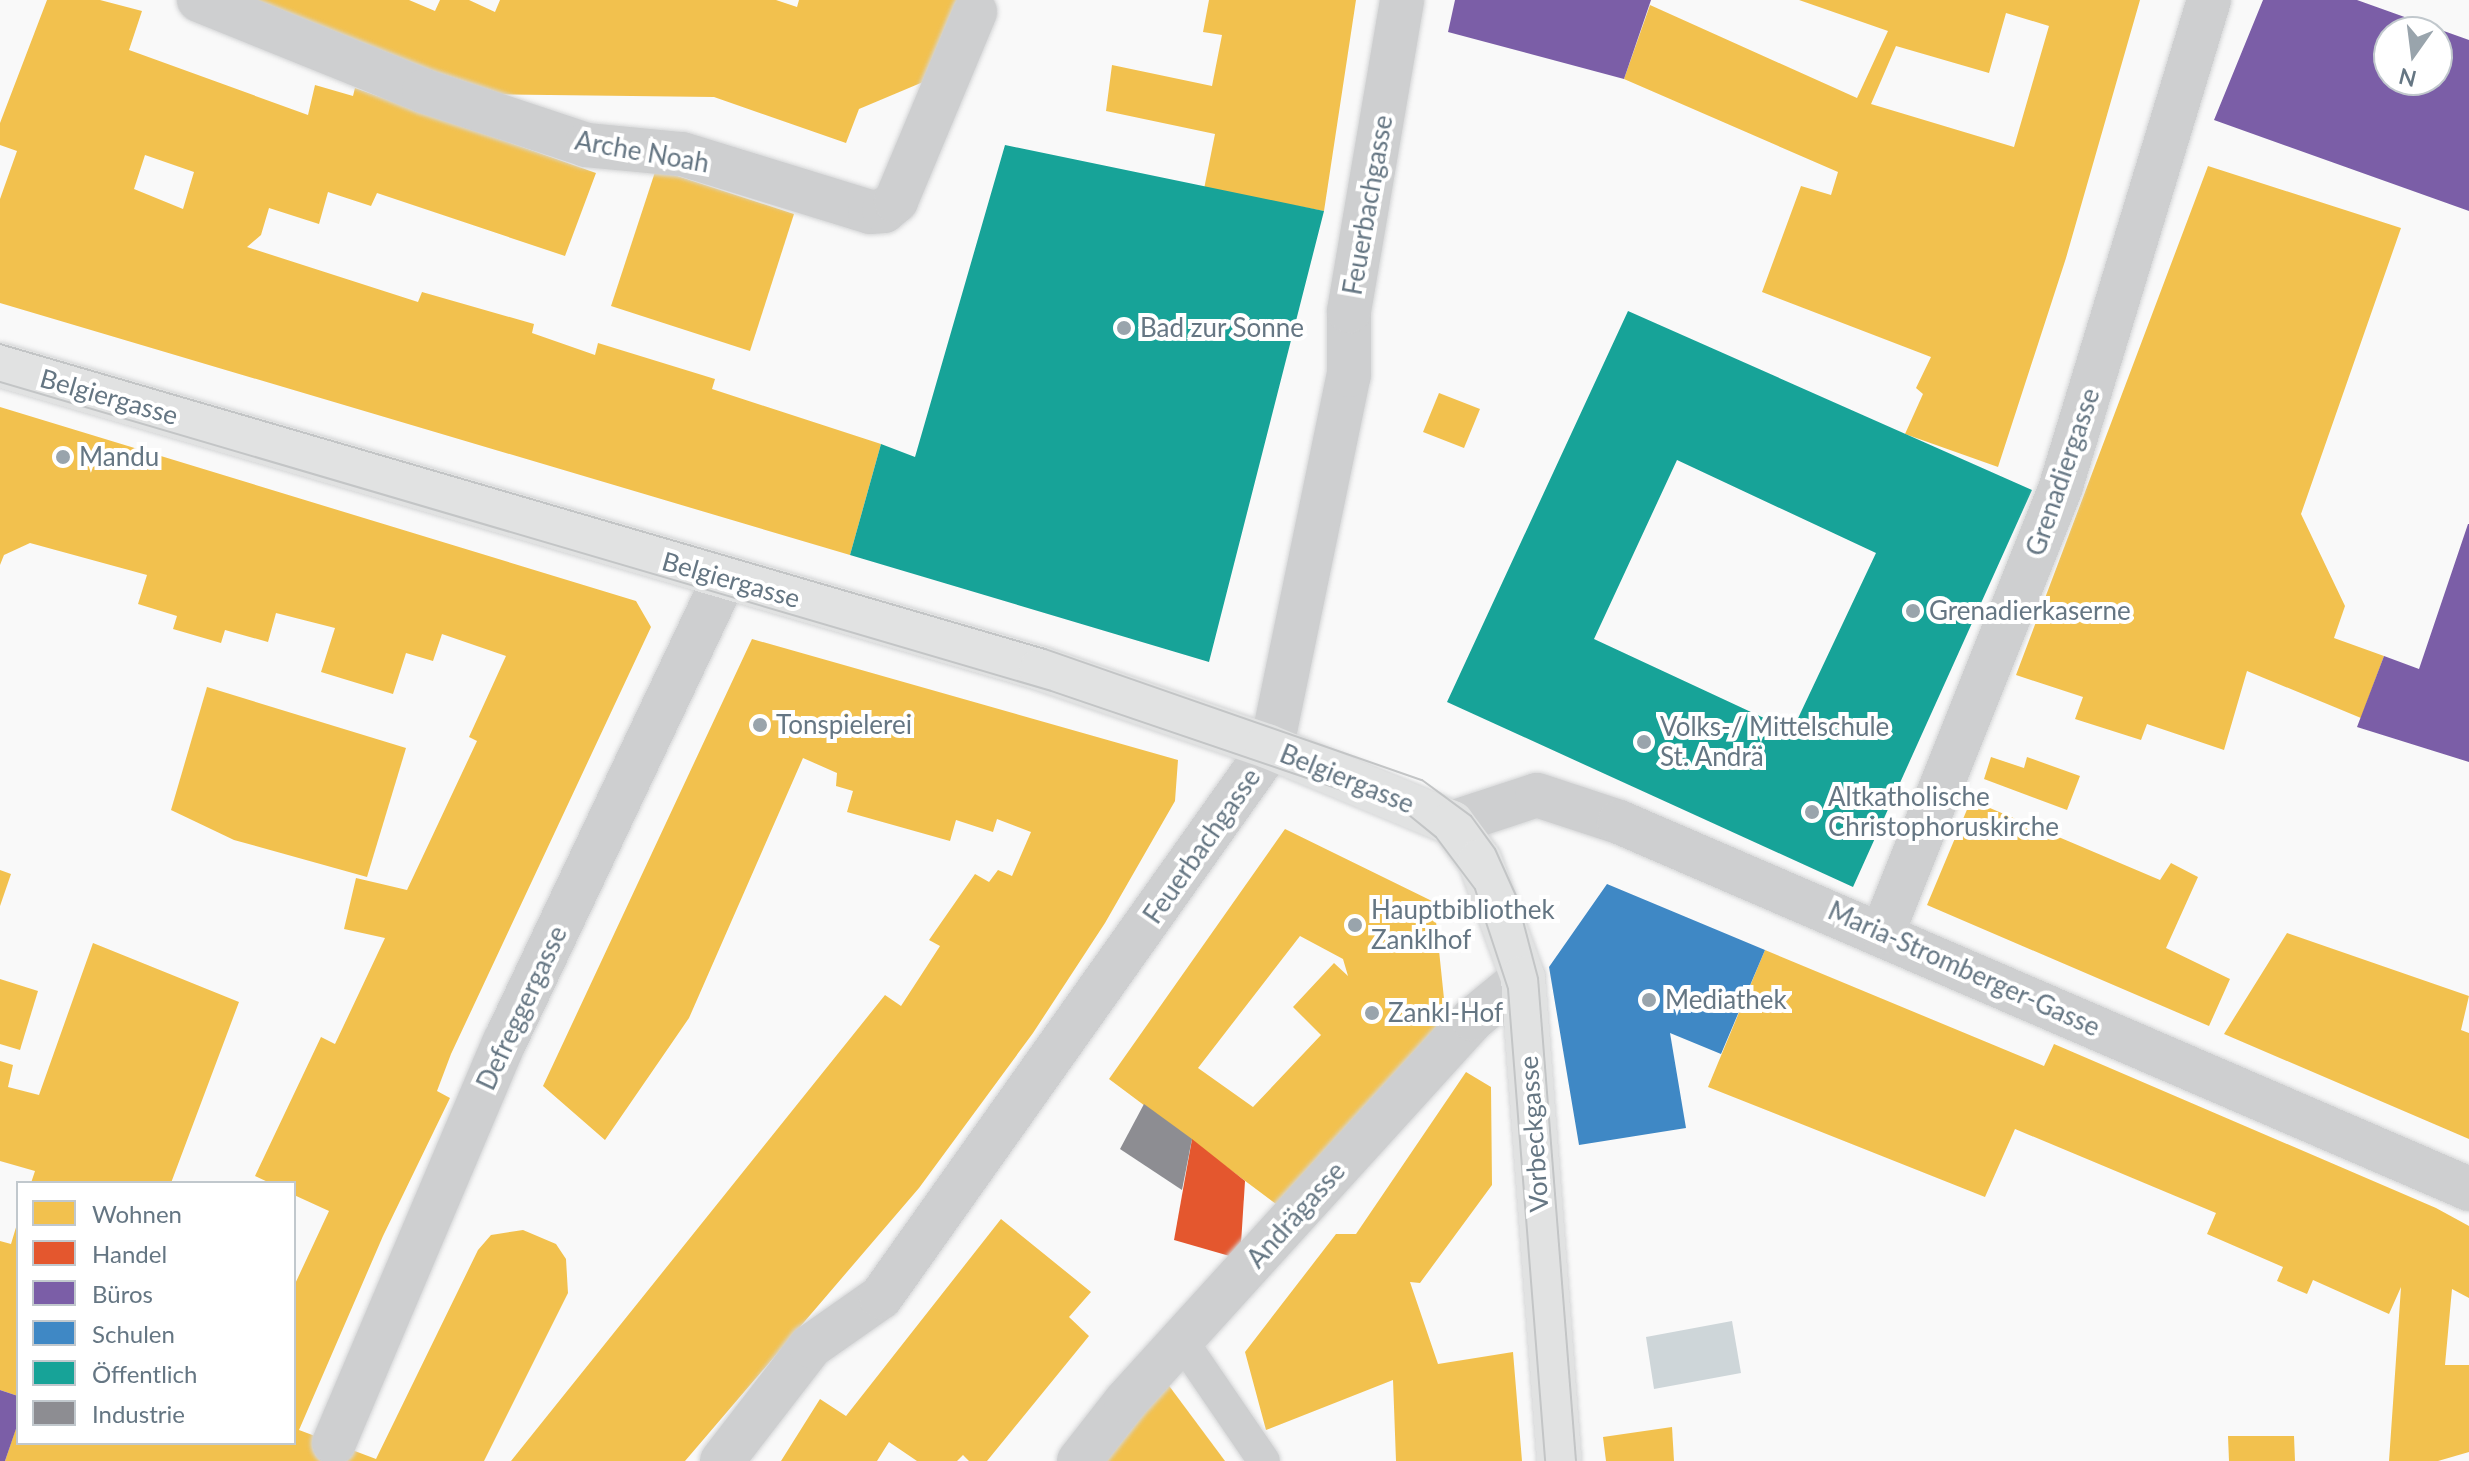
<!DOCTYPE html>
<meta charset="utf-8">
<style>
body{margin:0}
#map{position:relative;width:2469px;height:1461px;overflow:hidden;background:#f9f9f9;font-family:Lato,sans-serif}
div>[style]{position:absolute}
.water>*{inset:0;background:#ced6d9}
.homes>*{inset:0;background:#f2c14e}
.shops>*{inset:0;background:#e4572e}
.offices>*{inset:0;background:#7b5ea7}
.schools>*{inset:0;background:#3f88c5}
.public>*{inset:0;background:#17a398}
.industry>*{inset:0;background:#8d8d92}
.roads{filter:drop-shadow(0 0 2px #d5d6d7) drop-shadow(0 0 2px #d5d6d7)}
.service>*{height:32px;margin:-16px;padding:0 16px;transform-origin:16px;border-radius:16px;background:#cecfd0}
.pedestrian>*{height:44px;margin:-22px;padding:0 22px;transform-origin:22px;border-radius:22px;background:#cecfd0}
.minor>*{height:44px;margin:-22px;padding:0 22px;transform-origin:22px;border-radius:22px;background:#cecfd0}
.secondary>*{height:44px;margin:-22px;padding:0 22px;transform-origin:22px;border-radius:22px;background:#e1e2e2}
.tram>*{height:2px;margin:-1px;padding:0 1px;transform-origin:1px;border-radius:1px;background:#c3c5c6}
.dots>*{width:22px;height:22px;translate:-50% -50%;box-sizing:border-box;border:4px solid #fff;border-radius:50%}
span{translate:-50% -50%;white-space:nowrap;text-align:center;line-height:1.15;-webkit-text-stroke:8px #fff;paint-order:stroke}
.street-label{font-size:26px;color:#657683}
.poi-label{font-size:26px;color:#657683}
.left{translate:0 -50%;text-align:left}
.legend{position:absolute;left:16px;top:1181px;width:280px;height:264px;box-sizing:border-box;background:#fff;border:2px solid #c1c8cd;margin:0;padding:10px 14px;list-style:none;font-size:24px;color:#657683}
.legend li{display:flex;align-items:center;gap:16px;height:40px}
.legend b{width:40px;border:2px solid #c1c8cd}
.north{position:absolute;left:2373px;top:16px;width:80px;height:80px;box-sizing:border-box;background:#fff;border:2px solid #c1c8cd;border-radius:50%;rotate:194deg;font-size:22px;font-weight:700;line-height:32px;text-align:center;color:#657683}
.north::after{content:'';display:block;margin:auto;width:28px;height:36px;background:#99a4ac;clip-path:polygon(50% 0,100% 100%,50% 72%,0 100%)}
</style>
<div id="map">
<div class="water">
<i style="clip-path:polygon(1732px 1321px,1741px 1373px,1654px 1389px,1646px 1337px)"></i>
</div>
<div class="homes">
<i style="clip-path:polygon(evenodd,47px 0,100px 0,142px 11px,129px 50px,308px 115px,315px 85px,353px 96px,355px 88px,596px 173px,565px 256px,377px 193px,371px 206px,328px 192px,319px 224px,269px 208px,261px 235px,247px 247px,418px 302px,422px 292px,534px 324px,532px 333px,595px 355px,598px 343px,715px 379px,712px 389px,881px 444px,850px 555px,0 303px,0 199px,17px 151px,0 145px,0 123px,47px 0,145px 155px,194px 172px,183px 209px,134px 189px,145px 155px)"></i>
<i style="clip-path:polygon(237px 0,409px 0,435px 11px,440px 0,469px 0,495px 12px,500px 0,776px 0,797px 7px,799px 0,967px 0,935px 77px,859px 109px,846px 143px,714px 97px,463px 94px)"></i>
<i style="clip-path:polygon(1209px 0,1356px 0,1324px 211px,1204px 189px,1215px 134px,1106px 111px,1112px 65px,1212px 86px,1222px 35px,1203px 32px)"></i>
<i style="clip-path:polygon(evenodd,1799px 0,2140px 0,2066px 258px,1998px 467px,1905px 434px,1923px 394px,1916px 388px,1931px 357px,1762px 292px,1801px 186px,1831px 195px,1838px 172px,1624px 79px,1650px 5px,1857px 98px,1888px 31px,1799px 0,2006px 13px,2049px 26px,2014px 147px,1871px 104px,1896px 46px,1989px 73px,2006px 13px)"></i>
<i style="clip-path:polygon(2208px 166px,2401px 228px,2301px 514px,2345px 606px,2334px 638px,2384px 656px,2361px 718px,2247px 671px,2224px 750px,2147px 724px,2141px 740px,2075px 719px,2083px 697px,2016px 675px)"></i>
<i style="clip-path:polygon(656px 169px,794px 214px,750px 351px,611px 306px)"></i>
<i style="clip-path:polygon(1439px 393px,1480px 409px,1464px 448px,1423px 432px)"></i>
<i style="clip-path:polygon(0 407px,636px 601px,651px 627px,451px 1054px,437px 1091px,450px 1098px,383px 1236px,299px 1430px,376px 1459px,478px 1250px,491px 1235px,523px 1230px,556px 1244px,566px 1259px,568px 1293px,484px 1461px,5px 1461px,17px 1425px,18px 1443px,294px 1443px,294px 1286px,329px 1211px,294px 1195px,294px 1183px,270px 1183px,255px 1176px,321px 1037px,335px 1044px,385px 938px,344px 929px,356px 878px,407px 890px,477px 741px,469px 737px,506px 656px,442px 634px,433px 661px,406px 653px,393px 694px,321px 672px,335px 628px,276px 613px,268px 642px,225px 630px,221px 643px,173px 629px,177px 616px,138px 604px,147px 575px,30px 543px,4px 555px,0 565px)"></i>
<i style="clip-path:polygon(752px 639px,1178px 760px,1175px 801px,1105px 923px,1033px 1033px,919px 1188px,685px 1461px,511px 1461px,885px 995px,901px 1006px,940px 946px,929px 940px,975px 874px,989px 882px,998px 870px,1012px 876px,1031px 832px,997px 819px,993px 832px,956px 820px,950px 841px,847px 812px,853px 791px,836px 786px,837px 773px,803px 758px,689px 1018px,605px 1140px,543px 1086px)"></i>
<i style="clip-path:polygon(207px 687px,406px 748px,367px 877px,234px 840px,171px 810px)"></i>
<i style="clip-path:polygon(1991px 757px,2024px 768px,2027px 757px,2080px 776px,2067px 810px,1984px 779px)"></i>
<i style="clip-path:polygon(1971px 800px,2160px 880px,2171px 863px,2198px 877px,2166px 948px,2230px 979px,2209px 1026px,1927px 905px)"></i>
<i style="clip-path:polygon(evenodd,1285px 829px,1434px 902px,1446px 1018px,1280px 1207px,1109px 1079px,1285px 829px,1300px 936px,1343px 959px,1348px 976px,1334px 963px,1293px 1007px,1321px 1035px,1253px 1107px,1198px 1068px,1300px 936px)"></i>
<i style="clip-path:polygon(0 870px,11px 874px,0 906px)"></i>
<i style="clip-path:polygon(2287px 933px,2469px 996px,2461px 1030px,2469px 1033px,2469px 1139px,2224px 1034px)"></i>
<i style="clip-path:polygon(93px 943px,239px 1002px,171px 1183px,31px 1183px,35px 1171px,0 1161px,0 1061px,13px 1065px,8px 1087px,39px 1095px)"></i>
<i style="clip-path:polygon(1765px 950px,2044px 1066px,2054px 1044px,2436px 1208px,2469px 1226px,2469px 1298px,2452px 1289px,2445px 1365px,2469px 1365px,2469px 1452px,2438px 1461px,2389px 1461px,2401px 1287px,2389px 1314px,2313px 1280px,2307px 1294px,2277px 1281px,2283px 1267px,2207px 1234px,2216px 1213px,2015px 1129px,1985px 1197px,1708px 1087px)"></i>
<i style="clip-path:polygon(0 979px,38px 991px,20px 1050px,0 1044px)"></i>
<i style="clip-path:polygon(1466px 1072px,1491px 1087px,1492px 1185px,1420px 1283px,1410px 1282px,1438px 1364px,1513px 1352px,1522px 1461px,1396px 1461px,1393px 1380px,1266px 1430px,1245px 1352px,1336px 1234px,1356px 1234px)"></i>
<i style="clip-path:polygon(1001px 1219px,1091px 1292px,1069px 1317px,1089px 1336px,987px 1461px,969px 1461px,963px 1455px,957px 1461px,917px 1461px,889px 1442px,877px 1461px,781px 1461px,820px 1399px,846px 1416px)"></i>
<i style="clip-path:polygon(17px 1224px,18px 1224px,18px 1396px,0 1390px,0 1241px,11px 1244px)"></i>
<i style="clip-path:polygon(1161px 1375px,1225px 1461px,1094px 1461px)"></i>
<i style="clip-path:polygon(1672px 1427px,1674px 1461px,1606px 1461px,1603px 1437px)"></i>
<i style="clip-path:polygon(2228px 1436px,2294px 1436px,2295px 1461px,2229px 1461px)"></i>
</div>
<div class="shops">
<i style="clip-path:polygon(1192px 1139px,1245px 1181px,1240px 1259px,1174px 1240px)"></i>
</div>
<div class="offices">
<i style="clip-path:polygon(1455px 0,1651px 0,1624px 79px,1448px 32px)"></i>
<i style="clip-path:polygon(evenodd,2263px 0,2357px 0,2469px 40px,2469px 211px,2214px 120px,2263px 0,2389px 32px,2437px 32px,2437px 80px,2389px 80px,2389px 32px)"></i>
<i style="clip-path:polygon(2468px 524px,2469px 524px,2469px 762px,2357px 727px,2384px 656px,2419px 669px)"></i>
<i style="clip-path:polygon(0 1390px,18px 1396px,18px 1423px,5px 1461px,0 1461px)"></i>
</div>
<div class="schools">
<i style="clip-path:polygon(1607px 884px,1765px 950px,1721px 1054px,1670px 1033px,1686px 1128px,1579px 1145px,1549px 967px)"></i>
</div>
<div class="public">
<i style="clip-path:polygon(1005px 145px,1324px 211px,1209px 662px,850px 555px,881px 444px,915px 457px)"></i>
<i style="clip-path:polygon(evenodd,1628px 311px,2032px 490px,1853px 887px,1447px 702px,1628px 311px,1677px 460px,1876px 553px,1792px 731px,1594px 639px,1677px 460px)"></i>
</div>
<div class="industry">
<i style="clip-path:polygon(1144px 1104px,1192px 1139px,1182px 1190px,1120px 1149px)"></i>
</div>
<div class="roads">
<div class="service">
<i style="left:1182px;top:1341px;width:145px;rotate:55.7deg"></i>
</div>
<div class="pedestrian">
<i style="left:1079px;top:1461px;width:76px;rotate:-51.9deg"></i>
</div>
<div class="minor">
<i style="left:199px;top:0;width:243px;rotate:22deg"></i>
<i style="left:424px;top:91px;width:171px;rotate:18.4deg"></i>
<i style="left:586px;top:145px;width:96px;rotate:5.4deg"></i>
<i style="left:682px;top:154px;width:197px;rotate:17.1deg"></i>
<i style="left:870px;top:212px;width:14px;rotate:-4deg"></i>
<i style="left:884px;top:211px;width:16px;rotate:-40deg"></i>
<i style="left:896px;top:201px;width:205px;rotate:-67.3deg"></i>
<i style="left:1452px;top:823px;width:89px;rotate:-18.2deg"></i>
<i style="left:1537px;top:795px;width:86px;rotate:18.2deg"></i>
<i style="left:1619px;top:822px;width:926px;rotate:23.35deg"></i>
<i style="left:1883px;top:932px;width:480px;rotate:-68.2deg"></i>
<i style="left:2061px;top:486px;width:508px;rotate:-73.06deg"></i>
<i style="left:1126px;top:1401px;width:516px;rotate:-47.75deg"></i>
<i style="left:1473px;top:1019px;width:65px;rotate:-39.4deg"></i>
<i style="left:334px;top:1443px;width:437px;rotate:-67deg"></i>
<i style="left:505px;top:1041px;width:511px;rotate:-64.64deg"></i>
<i style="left:722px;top:1461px;width:145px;rotate:-52.3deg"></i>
<i style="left:811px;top:1346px;width:85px;rotate:-35deg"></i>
<i style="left:881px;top:1297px;width:657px;rotate:-54.67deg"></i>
<i style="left:1261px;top:761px;width:38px;rotate:-67deg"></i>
<i style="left:1276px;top:726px;width:359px;rotate:-78.3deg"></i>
<i style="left:1349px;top:375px;width:64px;rotate:-90deg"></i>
<i style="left:1349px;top:311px;width:315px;rotate:-80.3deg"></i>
</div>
<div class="secondary">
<i style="left:0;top:365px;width:1085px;rotate:16.26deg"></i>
<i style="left:1042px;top:669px;width:238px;rotate:18.9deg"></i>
<i style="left:1267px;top:746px;width:200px;rotate:22.6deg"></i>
<i style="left:1452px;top:823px;width:47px;rotate:53.6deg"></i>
<i style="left:1480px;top:861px;width:125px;rotate:69.8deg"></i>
<i style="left:1523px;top:978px;width:484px;rotate:85.7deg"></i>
</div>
</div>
<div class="tram">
<i style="left:0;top:344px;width:1089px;rotate:16.27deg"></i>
<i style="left:1045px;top:649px;width:399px;rotate:19.2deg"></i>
<i style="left:1422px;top:780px;width:61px;rotate:36.3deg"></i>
<i style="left:1471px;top:816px;width:41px;rotate:54deg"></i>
<i style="left:1495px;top:849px;width:54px;rotate:65.8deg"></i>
<i style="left:1517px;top:898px;width:83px;rotate:75.3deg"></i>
<i style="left:1538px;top:978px;width:484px;rotate:85.5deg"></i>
<i style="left:0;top:382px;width:1095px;rotate:16.38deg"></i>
<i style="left:1051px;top:691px;width:373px;rotate:18.8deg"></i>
<i style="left:1404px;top:811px;width:41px;rotate:39.1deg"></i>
<i style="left:1436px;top:837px;width:65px;rotate:53.1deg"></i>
<i style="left:1475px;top:889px;width:105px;rotate:71.7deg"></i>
<i style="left:1508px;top:989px;width:473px;rotate:85.5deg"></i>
</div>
<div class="dots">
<i style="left:1124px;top:328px;background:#99a4ac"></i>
<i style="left:63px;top:457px;background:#99a4ac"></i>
<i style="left:1913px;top:611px;background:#99a4ac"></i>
<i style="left:760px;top:725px;background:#99a4ac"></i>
<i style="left:1644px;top:742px;background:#99a4ac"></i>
<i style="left:1812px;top:812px;background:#99a4ac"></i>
<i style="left:1355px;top:925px;background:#99a4ac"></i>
<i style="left:1649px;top:1000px;background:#99a4ac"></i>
<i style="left:1372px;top:1013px;background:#99a4ac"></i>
</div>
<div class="street-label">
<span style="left:642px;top:152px;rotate:10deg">Arche Noah</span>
<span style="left:1368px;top:205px;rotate:-80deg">Feuerbachgasse</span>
<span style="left:109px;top:397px;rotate:16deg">Belgiergasse</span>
<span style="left:2063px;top:472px;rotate:-71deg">Grenadiergasse</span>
<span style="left:731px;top:580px;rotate:16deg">Belgiergasse</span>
<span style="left:1347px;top:779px;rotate:22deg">Belgiergasse</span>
<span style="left:1202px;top:846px;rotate:-55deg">Feuerbachgasse</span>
<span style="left:1964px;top:969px;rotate:24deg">Maria-Stromberger-Gasse</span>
<span style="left:522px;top:1008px;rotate:-65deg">Defreggergasse</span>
<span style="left:1534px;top:1134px;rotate:-94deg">Vorbeckgasse</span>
<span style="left:1296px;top:1215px;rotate:-48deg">Andrägasse</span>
</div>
<div class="poi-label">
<span class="left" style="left:1140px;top:328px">Bad zur Sonne</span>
<span class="left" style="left:79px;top:457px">Mandu</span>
<span class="left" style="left:1929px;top:611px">Grenadierkaserne</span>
<span class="left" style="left:776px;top:725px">Tonspielerei</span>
<span class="left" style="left:1660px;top:742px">Volks-/ Mittelschule<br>St. Andrä</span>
<span class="left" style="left:1828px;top:812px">Altkatholische<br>Christophoruskirche</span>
<span class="left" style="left:1371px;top:925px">Hauptbibliothek<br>Zanklhof</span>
<span class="left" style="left:1665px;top:1000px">Mediathek</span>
<span class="left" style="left:1388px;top:1013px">Zankl-Hof</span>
</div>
<ul class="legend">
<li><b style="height:22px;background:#f2c14e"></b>Wohnen</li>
<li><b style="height:22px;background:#e4572e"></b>Handel</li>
<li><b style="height:22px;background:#7b5ea7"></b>Büros</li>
<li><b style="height:22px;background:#3f88c5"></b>Schulen</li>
<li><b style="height:22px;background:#17a398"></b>Öffentlich</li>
<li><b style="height:22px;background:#8d8d92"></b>Industrie</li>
</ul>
<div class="north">N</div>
</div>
